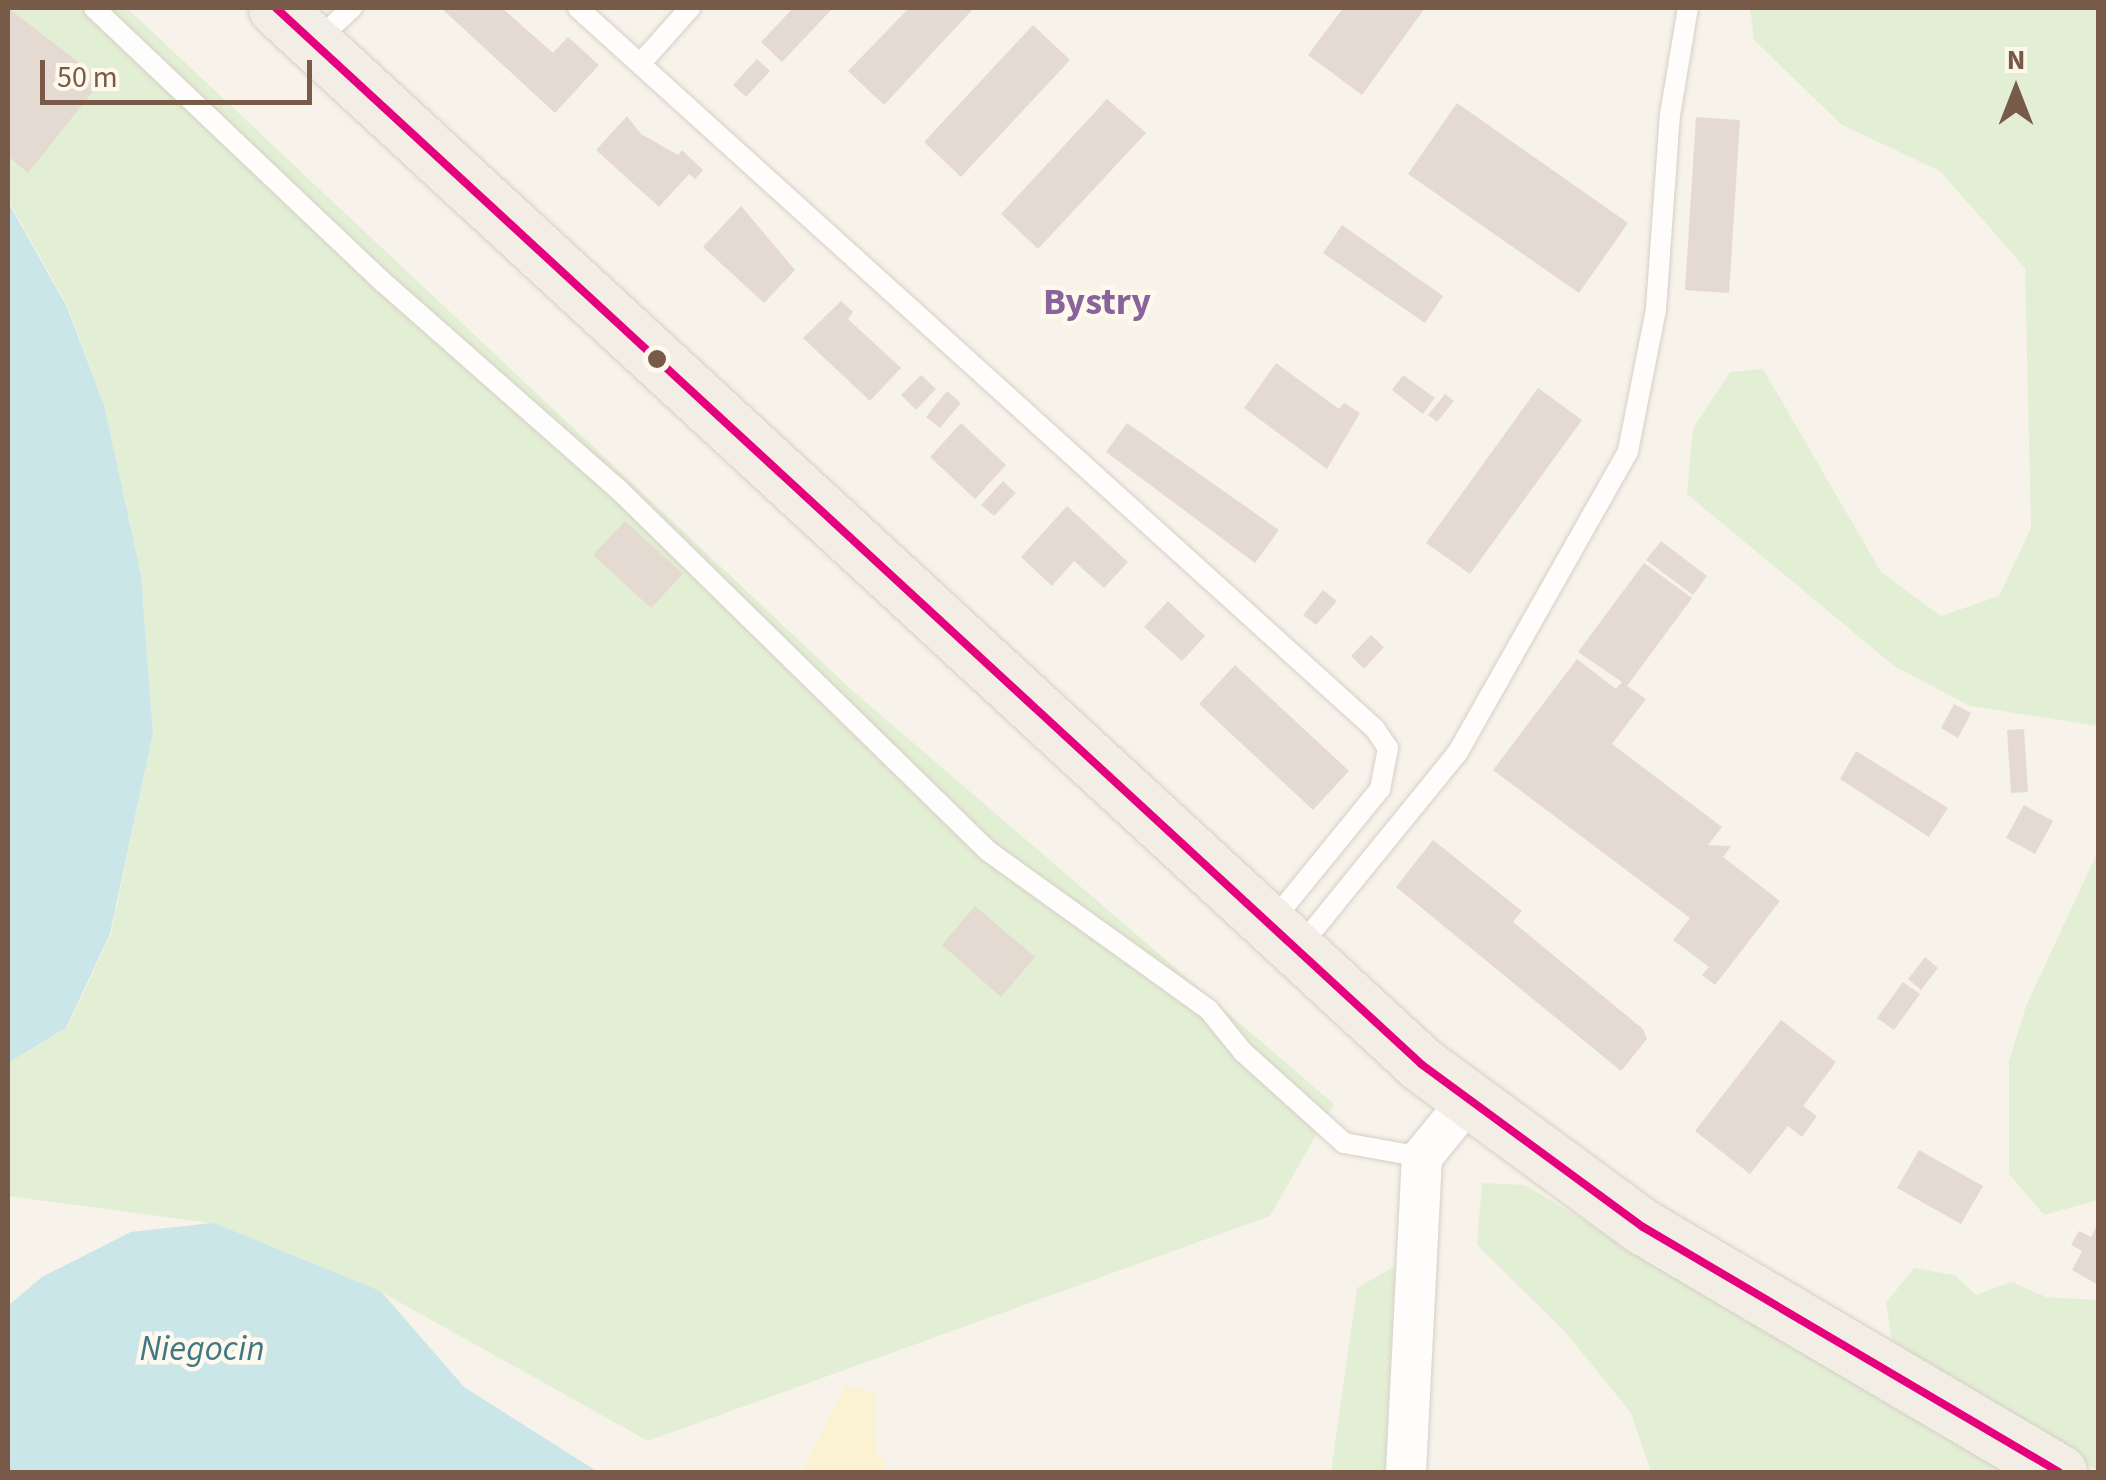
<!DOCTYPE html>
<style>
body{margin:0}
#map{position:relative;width:2106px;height:1480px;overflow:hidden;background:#f7f3ea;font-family:"Source Sans 3",sans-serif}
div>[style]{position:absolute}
.green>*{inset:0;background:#e3efd4}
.sand>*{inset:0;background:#fbf2d1}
.water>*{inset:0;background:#cbe6e9}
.building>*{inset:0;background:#e4dad1}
.roads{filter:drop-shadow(0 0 2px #d6cfc6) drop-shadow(0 0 2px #d6cfc6)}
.lane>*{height:20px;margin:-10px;padding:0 10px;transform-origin:10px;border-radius:10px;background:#fefdfc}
.street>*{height:40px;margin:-20px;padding:0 20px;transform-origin:20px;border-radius:20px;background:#fefdfc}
.primary>*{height:55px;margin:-27.5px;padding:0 27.5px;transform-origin:27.5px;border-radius:27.5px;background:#f3eee5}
.bus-1>*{height:8px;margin:-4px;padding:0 4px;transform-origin:4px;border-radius:4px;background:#e5007d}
.dots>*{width:28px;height:28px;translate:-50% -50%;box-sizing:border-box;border:5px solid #fff8ec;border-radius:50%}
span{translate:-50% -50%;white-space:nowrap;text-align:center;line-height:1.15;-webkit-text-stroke:9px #fff8ec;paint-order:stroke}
.water-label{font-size:35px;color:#3e7885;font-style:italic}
.quarter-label{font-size:38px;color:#89639b;font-weight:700}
.frame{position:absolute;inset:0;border:10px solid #775a48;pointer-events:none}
.north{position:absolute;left:1966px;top:40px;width:100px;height:100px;-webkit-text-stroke:8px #fff8ec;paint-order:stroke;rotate:0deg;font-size:28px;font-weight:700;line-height:40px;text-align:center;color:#775a48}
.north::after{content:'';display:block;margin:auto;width:35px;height:45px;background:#775a48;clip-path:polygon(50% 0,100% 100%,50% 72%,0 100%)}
.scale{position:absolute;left:40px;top:60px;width:272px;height:45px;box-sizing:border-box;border:5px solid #775a48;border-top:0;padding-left:12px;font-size:30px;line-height:35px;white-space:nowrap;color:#775a48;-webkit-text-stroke:8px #fff8ec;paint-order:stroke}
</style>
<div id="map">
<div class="green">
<i style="clip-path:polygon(8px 8px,127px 8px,854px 692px,1334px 1104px,1270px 1216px,648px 1441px,383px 1293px,464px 1387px,598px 1472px,8px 1472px,8px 1306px,42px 1277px,131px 1232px,211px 1223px,8px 1196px,8px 1063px,67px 1028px,111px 934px,153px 733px,141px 573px,104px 405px,68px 307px,8px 200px)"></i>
<i style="clip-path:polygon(1750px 8px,2098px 8px,2098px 726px,1970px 706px,1894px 666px,1687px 494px,1693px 428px,1730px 372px,1763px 369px,1881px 572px,1941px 616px,1999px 596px,2031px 528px,2025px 268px,1940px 171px,1842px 125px,1754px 40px)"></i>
<i style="clip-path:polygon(2098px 851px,2098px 1200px,2044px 1215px,2009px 1174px,2009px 1061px,2026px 1006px)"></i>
<i style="clip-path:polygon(1482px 1183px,1525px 1185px,2004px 1472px,1651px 1472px,1631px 1413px,1567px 1334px,1477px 1245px)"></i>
<i style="clip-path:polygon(1395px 1266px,1385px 1472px,1331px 1472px,1357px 1288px)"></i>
<i style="clip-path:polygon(1914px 1268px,1955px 1275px,1976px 1295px,2011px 1282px,2046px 1297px,2098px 1300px,2098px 1471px,1935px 1377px,1892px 1339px,1886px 1303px)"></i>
</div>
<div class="sand">
<i style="clip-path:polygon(845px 1386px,876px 1393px,875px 1448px,889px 1472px,802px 1472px)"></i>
</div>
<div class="water">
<i style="clip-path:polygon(8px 202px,67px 307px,104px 405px,141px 574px,153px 733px,110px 934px,66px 1028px,8px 1063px)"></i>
<i style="clip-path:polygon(214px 1223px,380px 1291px,464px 1387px,598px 1472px,8px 1472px,8px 1306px,42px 1277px,131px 1232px)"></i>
</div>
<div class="building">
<i style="clip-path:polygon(8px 8px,102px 80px,28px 173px,8px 156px)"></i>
<i style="clip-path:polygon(441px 8px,502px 8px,553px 53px,568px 37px,599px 65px,555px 113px)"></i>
<i style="clip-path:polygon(793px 8px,833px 8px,782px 62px,761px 42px)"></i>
<i style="clip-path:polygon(909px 8px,974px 8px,884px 105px,848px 71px)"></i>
<i style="clip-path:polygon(1343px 8px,1425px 8px,1362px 95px,1308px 55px)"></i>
<i style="clip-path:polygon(1033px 25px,1070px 60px,961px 177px,924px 142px)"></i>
<i style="clip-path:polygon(757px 59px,770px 71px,746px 97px,733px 85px)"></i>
<i style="clip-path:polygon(1107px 99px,1146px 133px,1038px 249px,1001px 214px)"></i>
<i style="clip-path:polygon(1457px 103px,1628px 223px,1579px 293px,1408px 174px)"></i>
<i style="clip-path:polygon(627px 116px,641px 134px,678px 155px,682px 150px,703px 170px,695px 179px,689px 174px,659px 207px,596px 150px)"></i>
<i style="clip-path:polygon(1696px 117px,1740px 120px,1729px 293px,1685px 290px)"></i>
<i style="clip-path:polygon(741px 206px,795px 270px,764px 303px,703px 247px)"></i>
<i style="clip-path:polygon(1342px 225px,1443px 296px,1425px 323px,1323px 253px)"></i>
<i style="clip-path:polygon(841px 301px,853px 312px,848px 319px,901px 368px,870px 401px,803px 338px)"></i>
<i style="clip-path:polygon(1276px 363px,1339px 409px,1344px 403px,1360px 413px,1327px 469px,1244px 408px)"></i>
<i style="clip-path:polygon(921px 375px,936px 389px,916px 410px,901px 395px)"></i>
<i style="clip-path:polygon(1403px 375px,1435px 398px,1423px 414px,1392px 390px)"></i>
<i style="clip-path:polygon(1538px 388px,1582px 420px,1470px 574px,1426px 543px)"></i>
<i style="clip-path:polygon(947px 391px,961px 403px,940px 428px,926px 417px)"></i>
<i style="clip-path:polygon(1445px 394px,1454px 401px,1437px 422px,1428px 415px)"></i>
<i style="clip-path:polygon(961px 423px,1006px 465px,975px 499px,930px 457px)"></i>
<i style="clip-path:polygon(1127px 423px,1279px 530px,1255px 563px,1106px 452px)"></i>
<i style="clip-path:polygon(1003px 481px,1016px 493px,994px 516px,981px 505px)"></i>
<i style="clip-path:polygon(1067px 506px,1128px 562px,1104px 588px,1074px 561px,1052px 586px,1021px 557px)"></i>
<i style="clip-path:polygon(625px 521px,683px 574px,651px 608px,593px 555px)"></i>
<i style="clip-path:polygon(1661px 541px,1707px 576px,1693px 595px,1646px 560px)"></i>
<i style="clip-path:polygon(1644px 563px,1692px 598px,1627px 686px,1646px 699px,1612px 744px,1722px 827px,1708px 845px,1731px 846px,1723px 857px,1780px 901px,1715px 985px,1702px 975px,1709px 967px,1673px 940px,1690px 918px,1493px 770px,1577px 659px,1616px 689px,1622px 682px,1578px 652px)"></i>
<i style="clip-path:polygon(1323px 590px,1337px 601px,1316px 625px,1303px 615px)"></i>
<i style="clip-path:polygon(1168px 601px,1205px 636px,1182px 661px,1144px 627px)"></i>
<i style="clip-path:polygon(1371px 635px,1384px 647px,1364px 669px,1351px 656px)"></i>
<i style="clip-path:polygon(1235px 665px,1349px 771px,1313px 810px,1199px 704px)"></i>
<i style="clip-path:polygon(1954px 704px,1971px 713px,1958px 738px,1941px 728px)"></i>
<i style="clip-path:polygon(2024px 729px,2028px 792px,2011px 793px,2007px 730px)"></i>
<i style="clip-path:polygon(1856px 751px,1948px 808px,1929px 837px,1840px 779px)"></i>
<i style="clip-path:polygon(2024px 805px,2053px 821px,2035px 854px,2006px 838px)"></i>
<i style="clip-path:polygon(1433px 840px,1522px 911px,1513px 922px,1643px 1029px,1647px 1039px,1621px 1071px,1396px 887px)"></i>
<i style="clip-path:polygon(975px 906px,1035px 957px,1001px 997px,942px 945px)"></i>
<i style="clip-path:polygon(1925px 957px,1938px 968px,1921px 990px,1908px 979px)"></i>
<i style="clip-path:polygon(1903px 982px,1920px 994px,1894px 1030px,1877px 1018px)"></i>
<i style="clip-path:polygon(1781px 1020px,1836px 1062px,1803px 1106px,1817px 1116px,1802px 1137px,1788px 1126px,1750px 1174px,1695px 1131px)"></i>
<i style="clip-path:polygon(1919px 1150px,1983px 1186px,1961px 1224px,1897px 1188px)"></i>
<i style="clip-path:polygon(2098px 1223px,2098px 1285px,2072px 1270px,2082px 1251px,2071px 1245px,2079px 1231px,2091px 1237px)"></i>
</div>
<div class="roads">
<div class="lane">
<i style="left:94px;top:8px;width:397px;rotate:43.5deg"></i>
<i style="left:382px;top:281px;width:312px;rotate:41.4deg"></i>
<i style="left:616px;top:487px;width:520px;rotate:44.38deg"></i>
<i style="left:988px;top:851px;width:272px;rotate:35.7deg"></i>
<i style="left:1209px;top:1010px;width:54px;rotate:51deg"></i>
<i style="left:1243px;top:1052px;width:136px;rotate:42deg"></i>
<i style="left:1344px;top:1143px;width:79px;rotate:10.2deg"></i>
<i style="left:578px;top:8px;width:1075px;rotate:42.13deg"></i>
<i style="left:1375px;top:729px;width:23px;rotate:56deg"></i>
<i style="left:1388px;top:748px;width:42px;rotate:101deg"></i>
<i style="left:1380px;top:789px;width:173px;rotate:129.1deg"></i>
<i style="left:316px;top:41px;width:49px;rotate:-42.5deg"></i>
<i style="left:641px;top:63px;width:74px;rotate:-48.3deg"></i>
<i style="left:1298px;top:949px;width:254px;rotate:-50.9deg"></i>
<i style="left:1458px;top:752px;width:346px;rotate:-60.5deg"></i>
<i style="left:1628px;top:451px;width:145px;rotate:-78.8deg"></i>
<i style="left:1656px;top:309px;width:195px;rotate:-85.9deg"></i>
<i style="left:1670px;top:115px;width:109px;rotate:-80.5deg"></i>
</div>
<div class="street">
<i style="left:1406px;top:1472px;width:315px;rotate:-87.1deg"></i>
<i style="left:1422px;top:1157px;width:72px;rotate:-50.6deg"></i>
</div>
<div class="primary">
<i style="left:276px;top:8px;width:1558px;rotate:42.68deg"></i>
<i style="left:1421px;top:1064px;width:275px;rotate:36.3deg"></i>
<i style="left:1643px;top:1227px;width:483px;rotate:30.5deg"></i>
</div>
</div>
<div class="bus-1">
<i style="left:276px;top:8px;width:1558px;rotate:42.68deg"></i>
<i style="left:1421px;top:1064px;width:275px;rotate:36.3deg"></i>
<i style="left:1643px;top:1227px;width:483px;rotate:30.5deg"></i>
</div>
<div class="dots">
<i style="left:657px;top:359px;background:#775a48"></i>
</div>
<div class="water-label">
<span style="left:202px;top:1349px">Niegocin</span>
</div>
<div class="quarter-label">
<span style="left:1097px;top:303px">Bystry</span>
</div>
<div class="frame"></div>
<div class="north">N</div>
<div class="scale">50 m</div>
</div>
